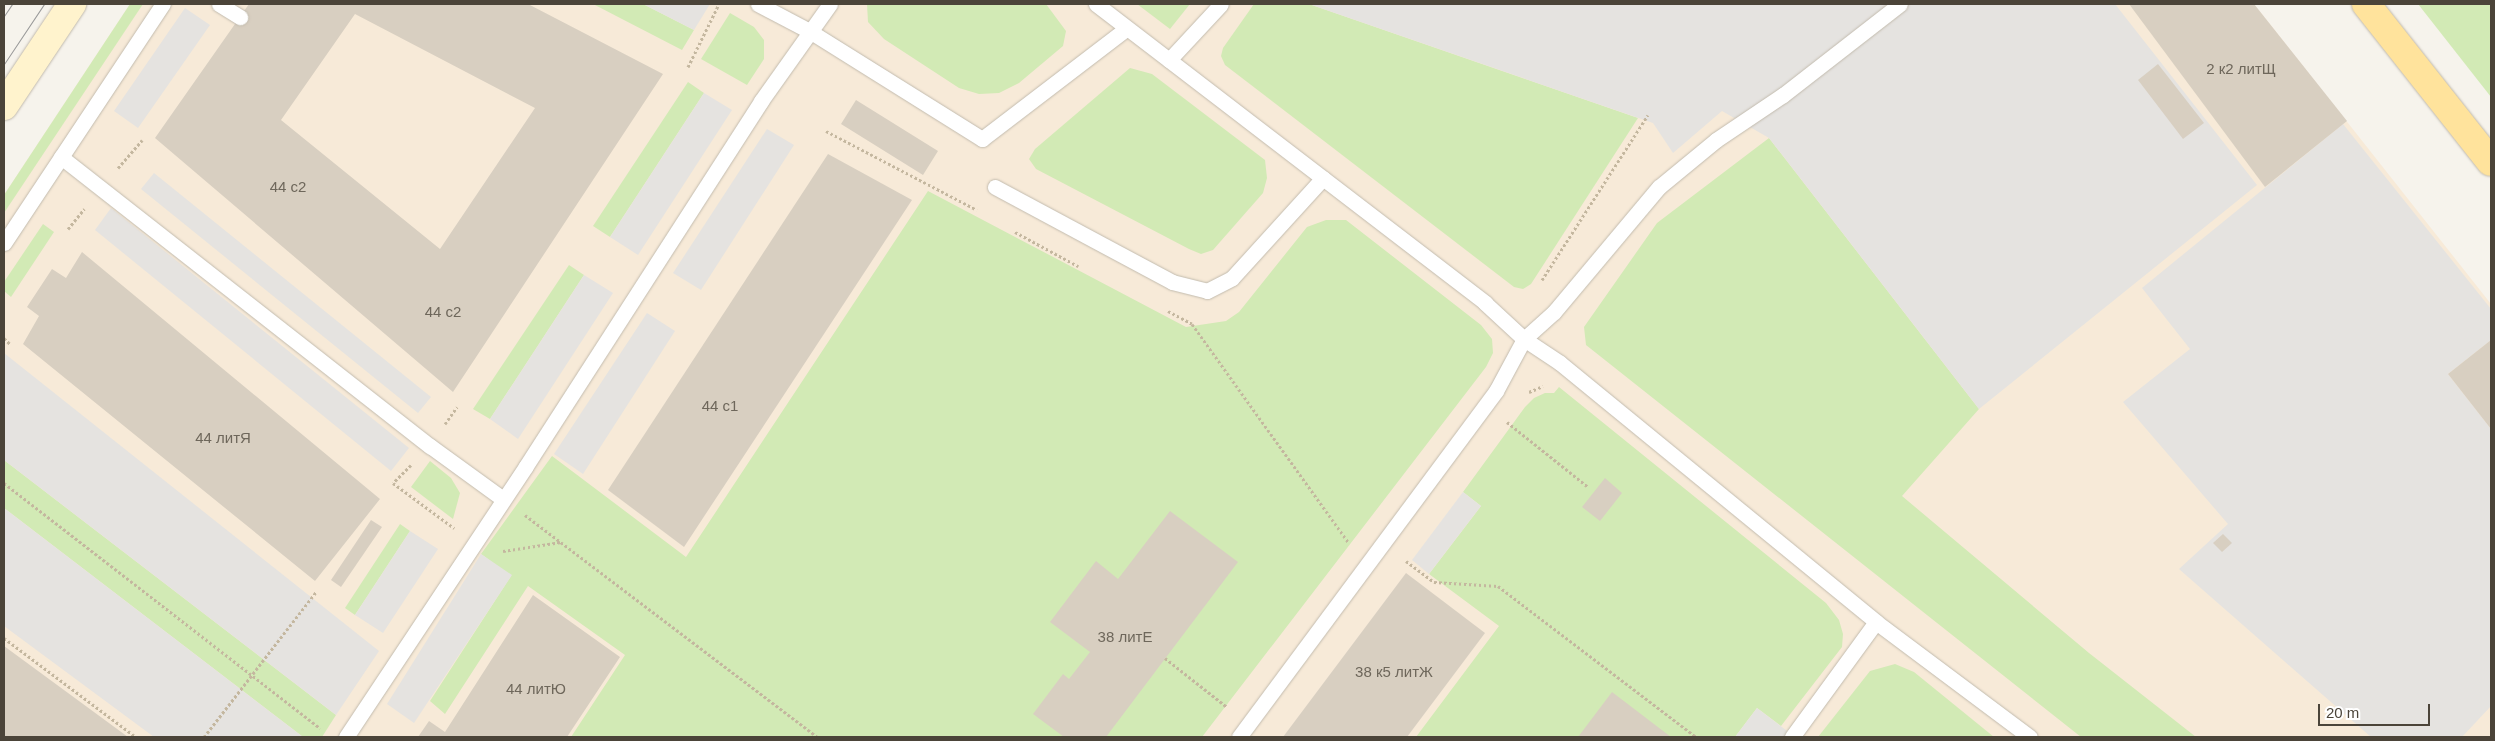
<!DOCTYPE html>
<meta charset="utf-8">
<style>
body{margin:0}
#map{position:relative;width:2495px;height:741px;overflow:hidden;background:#f6f3ec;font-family:Helvetica,sans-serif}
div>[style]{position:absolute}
.commercial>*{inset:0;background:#f7ead8}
.green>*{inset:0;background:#d2eab5}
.parking>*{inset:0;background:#e5e3e0}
.building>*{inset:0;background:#d8cfc1}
.path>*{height:3px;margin-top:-1.5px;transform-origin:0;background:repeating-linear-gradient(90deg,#c4b79f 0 2.5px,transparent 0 5px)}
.roads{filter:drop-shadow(0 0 1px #c2bbae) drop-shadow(0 0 1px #c2bbae)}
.lane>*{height:15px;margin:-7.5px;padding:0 7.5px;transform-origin:7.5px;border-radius:7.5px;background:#fff}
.secondary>*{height:28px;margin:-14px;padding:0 14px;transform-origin:14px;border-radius:14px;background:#fff3cd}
.primary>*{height:28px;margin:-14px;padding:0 14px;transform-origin:14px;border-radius:14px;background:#ffe39c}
.tram>*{height:1px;margin:-0.5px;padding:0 0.5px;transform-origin:0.5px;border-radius:0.5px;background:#9a9a9a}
span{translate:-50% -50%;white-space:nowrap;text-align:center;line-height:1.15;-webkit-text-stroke:4px #fff;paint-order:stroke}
.number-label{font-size:15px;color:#6e675b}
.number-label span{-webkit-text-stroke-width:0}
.frame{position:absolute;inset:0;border:5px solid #4b4439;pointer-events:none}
.scale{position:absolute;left:2318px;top:704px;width:112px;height:22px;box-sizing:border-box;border:2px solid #4b4439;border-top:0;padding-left:6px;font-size:15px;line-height:18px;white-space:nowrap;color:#4b4439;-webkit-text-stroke:4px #fff;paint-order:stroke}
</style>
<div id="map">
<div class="commercial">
<i style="clip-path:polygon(130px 4px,2254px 4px,2491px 304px,2491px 737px,4px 737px,4px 195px)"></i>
</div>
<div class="green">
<i style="clip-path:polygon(130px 4px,143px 4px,4px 213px,4px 195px)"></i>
<i style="clip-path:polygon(593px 4px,643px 4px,694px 30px,682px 50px)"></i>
<i style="clip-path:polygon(867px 4px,1046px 4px,1066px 31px,1063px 46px,1019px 83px,999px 93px,979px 94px,959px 88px,884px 39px,868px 22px)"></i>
<i style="clip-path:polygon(1137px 4px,1190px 4px,1170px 29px)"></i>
<i style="clip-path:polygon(1254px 4px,1309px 4px,1638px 118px,1531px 284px,1523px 289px,1514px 287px,1225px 65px,1221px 56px,1223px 48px)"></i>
<i style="clip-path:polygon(2418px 4px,2491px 4px,2491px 97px)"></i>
<i style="clip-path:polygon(730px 13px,754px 27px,764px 40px,764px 59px,747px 85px,701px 59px)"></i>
<i style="clip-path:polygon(1130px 68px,1152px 74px,1265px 160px,1267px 178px,1263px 193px,1213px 250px,1201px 254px,1189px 249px,1036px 169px,1029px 159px,1035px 149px)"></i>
<i style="clip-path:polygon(688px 82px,704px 93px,610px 237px,593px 226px)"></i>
<i style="clip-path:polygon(1769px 138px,1979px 409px,1902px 496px,2089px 653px,2196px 737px,2081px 737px,1586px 345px,1584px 327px,1657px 223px)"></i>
<i style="clip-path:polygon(928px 191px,1186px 327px,1226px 321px,1239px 312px,1307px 227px,1326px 220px,1346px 220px,1481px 325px,1492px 339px,1493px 353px,1486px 367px,1202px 737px,571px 737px,625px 655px,528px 586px,445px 714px,430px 701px,511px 576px,481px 554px,552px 456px,686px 557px)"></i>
<i style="clip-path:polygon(43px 224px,54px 232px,11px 297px,4px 291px,4px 282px)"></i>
<i style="clip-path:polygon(569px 265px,584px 275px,490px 419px,473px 409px)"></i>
<i style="clip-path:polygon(1559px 387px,1826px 603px,1839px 620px,1843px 634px,1842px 647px,1781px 726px,1757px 708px,1735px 737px,1416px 737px,1499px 626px,1429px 574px,1481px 506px,1463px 492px,1525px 407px,1534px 398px,1545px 393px,1554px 393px)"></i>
<i style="clip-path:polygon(4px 460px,336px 715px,322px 737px,303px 737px,4px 508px)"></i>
<i style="clip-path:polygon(430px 461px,451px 478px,460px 493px,453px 519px,411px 487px)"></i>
<i style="clip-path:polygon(400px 524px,410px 531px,355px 615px,345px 608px)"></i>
<i style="clip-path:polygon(1895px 664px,1914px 672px,1994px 737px,1818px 737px,1870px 671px)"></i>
</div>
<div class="parking">
<i style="clip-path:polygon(643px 4px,710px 4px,694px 30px)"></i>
<i style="clip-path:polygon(1309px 4px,2115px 4px,2257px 185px,1979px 409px,1769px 138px,1722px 111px,1673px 153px,1653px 123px)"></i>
<i style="clip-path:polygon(185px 8px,210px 25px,138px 128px,114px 111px)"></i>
<i style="clip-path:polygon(704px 93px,732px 110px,638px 255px,610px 237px)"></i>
<i style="clip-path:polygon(2343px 124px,2491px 309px,2491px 340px,2448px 374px,2491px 429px,2491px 706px,2462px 737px,2371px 737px,2179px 569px,2228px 524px,2123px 402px,2190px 349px,2142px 288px)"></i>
<i style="clip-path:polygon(767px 129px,794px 145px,701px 290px,673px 273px)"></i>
<i style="clip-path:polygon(154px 173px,431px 397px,418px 413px,141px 189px)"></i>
<i style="clip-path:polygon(111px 208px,409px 448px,391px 471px,95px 230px)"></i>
<i style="clip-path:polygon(584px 275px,613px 293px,518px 439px,490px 419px)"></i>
<i style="clip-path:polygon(647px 313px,675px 331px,583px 474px,554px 454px)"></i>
<i style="clip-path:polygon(4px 353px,379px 651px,336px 715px,4px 460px)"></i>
<i style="clip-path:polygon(1463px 492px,1481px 506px,1429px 574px,1412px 560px)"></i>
<i style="clip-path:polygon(4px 508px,303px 737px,154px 737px,4px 626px)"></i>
<i style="clip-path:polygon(410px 531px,438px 549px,383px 633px,355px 615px)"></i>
<i style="clip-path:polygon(481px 554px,512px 575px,414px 723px,387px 704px)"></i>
<i style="clip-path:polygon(1757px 708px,1795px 737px,1735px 737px)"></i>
</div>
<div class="building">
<i style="clip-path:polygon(evenodd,249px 4px,528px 4px,663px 74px,453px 392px,155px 138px,249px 4px,355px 14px,535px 108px,440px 249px,281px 120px,355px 14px)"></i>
<i style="clip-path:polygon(2129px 4px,2254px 4px,2347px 121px,2265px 187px)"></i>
<i style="clip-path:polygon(2158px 64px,2204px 123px,2183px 139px,2138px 80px)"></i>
<i style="clip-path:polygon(856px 100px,938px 151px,923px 175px,841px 124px)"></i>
<i style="clip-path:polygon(828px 154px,912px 200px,684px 547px,608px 490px)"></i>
<i style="clip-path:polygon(82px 252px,380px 499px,315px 581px,23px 344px,39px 316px,27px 307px,52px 269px,66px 278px)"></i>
<i style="clip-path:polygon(2491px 340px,2491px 429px,2448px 374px)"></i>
<i style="clip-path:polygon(1605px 478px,1622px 493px,1600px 521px,1582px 507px)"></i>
<i style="clip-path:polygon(1170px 511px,1238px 562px,1106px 737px,1064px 737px,1033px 714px,1063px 674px,1069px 679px,1090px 652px,1050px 622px,1096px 561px,1118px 579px)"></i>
<i style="clip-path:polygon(371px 520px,382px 527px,341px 587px,331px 580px)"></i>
<i style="clip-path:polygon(2223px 534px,2232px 543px,2222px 552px,2213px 543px)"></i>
<i style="clip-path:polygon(1406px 573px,1485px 633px,1407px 737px,1283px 737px)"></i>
<i style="clip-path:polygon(533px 595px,620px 657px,567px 737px,418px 737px,429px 721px,445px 732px)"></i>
<i style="clip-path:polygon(4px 646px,128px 737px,4px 737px)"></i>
<i style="clip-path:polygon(1612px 692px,1671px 737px,1578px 737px)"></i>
</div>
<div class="path">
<i style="left:688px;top:67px;width:70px;rotate:-63.8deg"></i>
<i style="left:826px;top:131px;width:170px;rotate:27.6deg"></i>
<i style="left:118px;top:168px;width:37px;rotate:-49deg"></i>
<i style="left:68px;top:229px;width:26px;rotate:-51deg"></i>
<i style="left:1015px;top:232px;width:72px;rotate:28.4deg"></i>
<i style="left:1542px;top:280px;width:196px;rotate:-57.3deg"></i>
<i style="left:1168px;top:311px;width:27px;rotate:28deg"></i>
<i style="left:1192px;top:324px;width:269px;rotate:54.4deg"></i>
<i style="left:4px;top:338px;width:8px;rotate:45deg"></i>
<i style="left:1529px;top:392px;width:15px;rotate:-23deg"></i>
<i style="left:1507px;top:422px;width:104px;rotate:38.7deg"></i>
<i style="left:445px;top:424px;width:21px;rotate:-55deg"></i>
<i style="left:411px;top:465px;width:25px;rotate:135deg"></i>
<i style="left:393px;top:483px;width:76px;rotate:36.4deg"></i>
<i style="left:4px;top:483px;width:400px;rotate:37.8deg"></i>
<i style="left:525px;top:515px;width:367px;rotate:37.2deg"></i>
<i style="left:503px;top:551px;width:59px;rotate:-8.8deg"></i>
<i style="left:1406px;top:561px;width:35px;rotate:37deg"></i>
<i style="left:1434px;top:582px;width:64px;rotate:3.6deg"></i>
<i style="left:1498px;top:586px;width:249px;rotate:37.3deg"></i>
<i style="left:4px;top:638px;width:165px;rotate:36.9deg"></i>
<i style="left:1165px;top:658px;width:79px;rotate:38.3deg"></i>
<i style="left:204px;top:737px;width:183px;rotate:-52.3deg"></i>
</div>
<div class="roads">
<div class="lane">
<i style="left:219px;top:4px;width:25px;rotate:32deg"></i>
<i style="left:758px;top:4px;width:60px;rotate:27.8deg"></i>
<i style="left:811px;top:32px;width:202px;rotate:32deg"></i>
<i style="left:982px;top:139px;width:181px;rotate:-37.4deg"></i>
<i style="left:1096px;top:4px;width:491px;rotate:37.5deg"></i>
<i style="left:1485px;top:303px;width:53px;rotate:42.7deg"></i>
<i style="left:1524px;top:339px;width:43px;rotate:33.7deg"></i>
<i style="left:1560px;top:363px;width:409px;rotate:39.3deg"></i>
<i style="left:1876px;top:622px;width:192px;rotate:36.8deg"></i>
<i style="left:1169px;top:60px;width:76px;rotate:-47.1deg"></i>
<i style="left:61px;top:157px;width:469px;rotate:38.1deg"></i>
<i style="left:430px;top:446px;width:90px;rotate:36deg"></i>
<i style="left:995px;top:187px;width:201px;rotate:28.2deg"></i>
<i style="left:1172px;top:282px;width:36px;rotate:14deg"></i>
<i style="left:1207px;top:291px;width:28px;rotate:-27deg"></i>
<i style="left:1232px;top:278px;width:135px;rotate:-47.7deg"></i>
<i style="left:4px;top:243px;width:287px;rotate:-56.4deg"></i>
<i style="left:346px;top:737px;width:325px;rotate:-56.4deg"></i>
<i style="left:526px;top:466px;width:434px;rotate:-57.2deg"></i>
<i style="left:761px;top:101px;width:119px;rotate:-54.6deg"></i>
<i style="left:1239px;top:737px;width:431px;rotate:-53.4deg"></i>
<i style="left:1496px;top:391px;width:59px;rotate:-61.7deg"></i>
<i style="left:1524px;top:339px;width:40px;rotate:-42deg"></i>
<i style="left:1554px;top:312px;width:163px;rotate:-50deg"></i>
<i style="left:1659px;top:187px;width:74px;rotate:-39.5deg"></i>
<i style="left:1716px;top:140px;width:81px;rotate:-33.9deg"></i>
<i style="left:1783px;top:95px;width:148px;rotate:-37.9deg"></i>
<i style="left:1792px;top:737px;width:142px;rotate:-53.9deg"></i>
</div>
<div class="secondary">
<i style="left:4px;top:106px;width:123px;rotate:-56.3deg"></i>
</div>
<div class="primary">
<i style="left:2366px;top:4px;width:201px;rotate:51.7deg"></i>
</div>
</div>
<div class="tram">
<i style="left:4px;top:16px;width:14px;rotate:-56deg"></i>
<i style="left:4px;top:64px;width:72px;rotate:-56.3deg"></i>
</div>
<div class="number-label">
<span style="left:2241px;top:69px">2 к2 литЩ</span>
<span style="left:288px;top:187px">44 с2</span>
<span style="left:443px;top:312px">44 с2</span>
<span style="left:720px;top:406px">44 с1</span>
<span style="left:223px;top:438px">44 литЯ</span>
<span style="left:1125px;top:637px">38 литЕ</span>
<span style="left:1394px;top:672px">38 к5 литЖ</span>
<span style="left:536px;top:689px">44 литЮ</span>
</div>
<div class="frame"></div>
<div class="scale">20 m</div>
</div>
